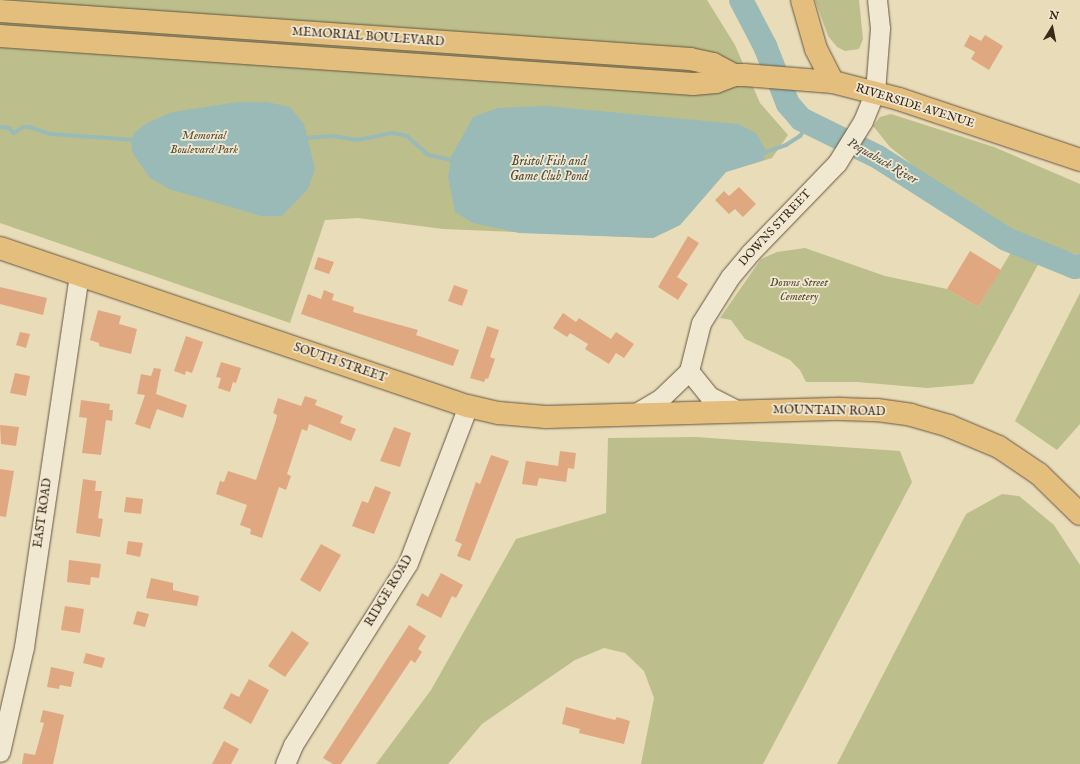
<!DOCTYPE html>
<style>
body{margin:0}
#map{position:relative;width:1080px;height:764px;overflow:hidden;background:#e9dcb9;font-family:"IM FELL English",serif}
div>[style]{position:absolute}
.green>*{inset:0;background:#bcbf8b}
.water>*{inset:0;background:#9abab7}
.stream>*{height:4px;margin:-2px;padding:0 2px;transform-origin:2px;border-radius:2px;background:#9abab7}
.river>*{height:24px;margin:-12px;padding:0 12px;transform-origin:12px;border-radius:12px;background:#9abab7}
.building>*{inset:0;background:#e0a881}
.roads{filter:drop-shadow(0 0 1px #655640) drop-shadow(0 0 1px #655640)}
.minor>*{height:19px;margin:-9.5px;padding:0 9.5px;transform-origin:9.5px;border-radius:9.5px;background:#f1e8d2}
.major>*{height:22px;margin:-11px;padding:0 11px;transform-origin:11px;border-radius:11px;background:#e4be7c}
.highway>*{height:22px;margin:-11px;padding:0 11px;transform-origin:11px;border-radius:11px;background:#e4be7c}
span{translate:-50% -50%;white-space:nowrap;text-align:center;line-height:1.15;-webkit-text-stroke:3.5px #f1e8d2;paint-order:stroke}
.street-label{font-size:12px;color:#392917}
.park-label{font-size:12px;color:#5a4e34;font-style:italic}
.water-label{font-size:13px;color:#514d3f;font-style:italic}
.north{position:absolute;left:1032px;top:8px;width:40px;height:40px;-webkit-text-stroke:3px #f1e8d2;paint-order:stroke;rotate:10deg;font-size:11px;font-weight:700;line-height:16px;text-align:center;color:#392917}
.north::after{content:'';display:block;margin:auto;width:14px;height:18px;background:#392917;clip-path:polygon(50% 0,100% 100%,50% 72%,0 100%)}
</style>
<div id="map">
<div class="green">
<i style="clip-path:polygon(0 0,707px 0,735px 45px,760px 103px,788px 135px,772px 158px,726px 172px,680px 225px,653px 238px,443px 229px,358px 218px,325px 220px,290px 323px,0 223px)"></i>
<i style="clip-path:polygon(815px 0,859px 0,863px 39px,859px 49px,845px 51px,837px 47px,828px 36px)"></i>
<i style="clip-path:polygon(891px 114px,994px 147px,1080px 184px,1080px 255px,1035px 244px,1009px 233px,915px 167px,890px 147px,873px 126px,880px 117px)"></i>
<i style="clip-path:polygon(805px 248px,885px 276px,947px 289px,978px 307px,1013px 249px,1040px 261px,973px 384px,927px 388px,857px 382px,806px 382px,800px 370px,790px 360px,745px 339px,731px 320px,720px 318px,761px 259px,777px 252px)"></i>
<i style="clip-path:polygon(1080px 293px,1080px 424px,1057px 450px,1015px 421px)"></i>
<i style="clip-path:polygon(696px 437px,900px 451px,912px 482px,763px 764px,641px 764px,654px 698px,644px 671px,625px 653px,604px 648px,575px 660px,482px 724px,448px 764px,376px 764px,431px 690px,516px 539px,606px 513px,608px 438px)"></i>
<i style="clip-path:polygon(1002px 494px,1019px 496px,1054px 525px,1080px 565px,1080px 764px,837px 764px,966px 514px)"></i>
</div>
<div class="water">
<i style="clip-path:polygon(238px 102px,267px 102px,290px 107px,304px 124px,315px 169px,308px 189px,282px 216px,261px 216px,169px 189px,150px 178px,132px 152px,131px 140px,135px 132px,147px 123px,172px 112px)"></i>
<i style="clip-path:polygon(546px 106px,738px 124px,756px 133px,765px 149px,764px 160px,726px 172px,680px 225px,653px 238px,519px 233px,473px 223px,455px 212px,448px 177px,451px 157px,473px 117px,498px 108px)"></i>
</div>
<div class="stream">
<i style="left:0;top:127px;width:9px;rotate:6deg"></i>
<i style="left:9px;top:128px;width:7px;rotate:45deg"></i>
<i style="left:14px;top:133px;width:11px;rotate:-34deg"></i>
<i style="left:23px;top:127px;width:6px"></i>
<i style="left:29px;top:127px;width:23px;rotate:18deg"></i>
<i style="left:51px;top:134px;width:84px;rotate:4.1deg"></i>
<i style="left:304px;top:138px;width:30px;rotate:-4deg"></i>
<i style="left:334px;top:136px;width:23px;rotate:10deg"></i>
<i style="left:357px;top:140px;width:36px;rotate:-11deg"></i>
<i style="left:392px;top:133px;width:15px;rotate:11deg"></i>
<i style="left:407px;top:136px;width:28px;rotate:42deg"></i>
<i style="left:428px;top:155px;width:29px;rotate:12deg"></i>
<i style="left:761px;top:154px;width:27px;rotate:-20deg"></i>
<i style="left:786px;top:145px;width:17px;rotate:-33deg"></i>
<i style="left:800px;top:136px;width:16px;rotate:-55deg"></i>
</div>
<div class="river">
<i style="left:741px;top:0;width:52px;rotate:62.4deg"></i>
<i style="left:765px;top:46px;width:62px;rotate:68.4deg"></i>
<i style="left:788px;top:104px;width:20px;rotate:49deg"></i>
<i style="left:801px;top:119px;width:86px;rotate:26.3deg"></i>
<i style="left:878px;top:157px;width:152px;rotate:32.6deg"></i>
<i style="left:1006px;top:239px;width:74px;rotate:22.1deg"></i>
<i style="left:1075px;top:267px;width:5px;rotate:-11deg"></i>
</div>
<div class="building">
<i style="clip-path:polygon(970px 35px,981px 41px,985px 35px,1003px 46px,989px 70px,971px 59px,975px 52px,964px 46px)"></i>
<i style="clip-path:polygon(739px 187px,756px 204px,743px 217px,735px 209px,729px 214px,715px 200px,724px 191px,729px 196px)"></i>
<i style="clip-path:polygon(688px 236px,699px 243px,677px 277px,688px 284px,678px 300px,658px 287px)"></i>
<i style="clip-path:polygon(970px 251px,1001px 270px,978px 307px,947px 289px)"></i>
<i style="clip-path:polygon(318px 257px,334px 262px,329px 274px,314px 269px)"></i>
<i style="clip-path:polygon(454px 285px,468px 290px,462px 306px,448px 301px)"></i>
<i style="clip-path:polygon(0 287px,47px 298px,43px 315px,0 304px)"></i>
<i style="clip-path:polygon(324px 290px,334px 294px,332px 300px,354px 307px,353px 312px,418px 330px,416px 335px,459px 350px,453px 366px,301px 314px,308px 294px,321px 299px)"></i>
<i style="clip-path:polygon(98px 310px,121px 316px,119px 324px,137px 329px,131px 354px,99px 346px,99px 343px,90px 340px)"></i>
<i style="clip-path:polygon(563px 313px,576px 322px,579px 318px,611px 339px,616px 332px,634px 344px,624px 358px,616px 353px,609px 364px,585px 349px,588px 344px,570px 333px,567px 337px,553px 328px)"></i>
<i style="clip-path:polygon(487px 326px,499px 330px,490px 357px,495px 359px,488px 379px,486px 378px,484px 382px,470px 378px)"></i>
<i style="clip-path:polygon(20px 332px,30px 334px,26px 348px,16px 345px)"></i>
<i style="clip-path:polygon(186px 336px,203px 342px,192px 373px,186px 371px,185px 375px,174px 371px)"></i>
<i style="clip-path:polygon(221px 362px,241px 368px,236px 383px,233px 382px,230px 392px,218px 388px,221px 378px,216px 377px)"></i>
<i style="clip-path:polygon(154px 368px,161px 369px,156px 394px,187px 405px,183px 418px,157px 409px,150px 429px,135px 424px,145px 395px,137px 394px,141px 374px,151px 376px)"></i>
<i style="clip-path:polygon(15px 373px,30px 376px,26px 396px,10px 393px)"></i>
<i style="clip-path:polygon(305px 396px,317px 400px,315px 405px,343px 416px,340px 423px,356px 429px,351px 441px,309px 424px,307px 431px,302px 429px,287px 474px,291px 476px,286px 490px,279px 487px,262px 538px,250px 534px,251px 529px,240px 525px,247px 505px,216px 494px,220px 481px,224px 482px,228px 471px,256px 480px,276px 420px,277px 415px,273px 413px,278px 398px,301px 406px)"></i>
<i style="clip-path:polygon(81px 400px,110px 404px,109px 410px,113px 410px,112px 421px,106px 420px,101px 455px,82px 453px,87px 418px,79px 417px)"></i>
<i style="clip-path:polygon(0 425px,19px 427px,16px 446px,1px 444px)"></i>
<i style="clip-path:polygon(394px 427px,411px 433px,400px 467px,380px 461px)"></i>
<i style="clip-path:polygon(560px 451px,576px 453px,574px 469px,568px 468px,566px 482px,539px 478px,537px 486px,522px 484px,526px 461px,558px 466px)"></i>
<i style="clip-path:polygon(491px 455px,509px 461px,470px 561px,457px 556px,462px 544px,455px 541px,476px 482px,480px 484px)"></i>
<i style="clip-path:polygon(0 469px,14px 471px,6px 517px,0 516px)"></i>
<i style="clip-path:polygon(83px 479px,96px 481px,95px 491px,102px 491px,98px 518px,103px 519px,100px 537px,76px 533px)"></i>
<i style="clip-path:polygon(375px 486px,391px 492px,374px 534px,352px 526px,362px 501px,368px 503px)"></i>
<i style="clip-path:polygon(126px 497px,143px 499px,141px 514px,124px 512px)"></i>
<i style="clip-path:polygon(128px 541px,143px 543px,140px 557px,126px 554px)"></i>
<i style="clip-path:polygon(321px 544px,341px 555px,320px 592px,300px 580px)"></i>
<i style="clip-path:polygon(69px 560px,101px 564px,99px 578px,91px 577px,90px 585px,67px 582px)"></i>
<i style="clip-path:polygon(441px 573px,463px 585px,456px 598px,452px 596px,441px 618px,416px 605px,422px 593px,428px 597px)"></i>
<i style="clip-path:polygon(151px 578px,173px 583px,173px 590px,199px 596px,197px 606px,146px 598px)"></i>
<i style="clip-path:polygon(65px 606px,84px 609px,80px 633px,61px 630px)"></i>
<i style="clip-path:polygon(137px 611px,149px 614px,145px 627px,133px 624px)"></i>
<i style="clip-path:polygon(409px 625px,426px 636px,418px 649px,422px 652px,415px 663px,411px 660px,341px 764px,333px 764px,323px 758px)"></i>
<i style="clip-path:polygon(292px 631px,309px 643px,285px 677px,268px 666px)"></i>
<i style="clip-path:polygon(86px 653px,105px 658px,102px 668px,83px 663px)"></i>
<i style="clip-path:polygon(51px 667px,74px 672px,71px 687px,60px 685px,59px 689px,47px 687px)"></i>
<i style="clip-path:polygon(249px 679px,269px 690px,251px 724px,223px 708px,231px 693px,239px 697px)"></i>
<i style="clip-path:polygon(566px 707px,615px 720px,617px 717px,630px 721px,624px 744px,579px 733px,580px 729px,562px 724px)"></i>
<i style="clip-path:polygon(43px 710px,64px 715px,53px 764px,22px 764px,24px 753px,35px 755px,44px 723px,40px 722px)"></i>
<i style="clip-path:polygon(224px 741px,239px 749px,231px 764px,212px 764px)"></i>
</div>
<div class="roads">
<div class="minor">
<i style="left:689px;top:371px;width:32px;rotate:51deg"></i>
<i style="left:709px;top:396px;width:34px;rotate:27deg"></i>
<i style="left:633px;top:415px;width:31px;rotate:-31deg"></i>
<i style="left:660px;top:399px;width:40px;rotate:-44deg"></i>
<i style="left:689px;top:371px;width:49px;rotate:-76deg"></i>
<i style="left:701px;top:323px;width:54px;rotate:-57.8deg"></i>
<i style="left:730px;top:277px;width:31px;rotate:-50deg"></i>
<i style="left:750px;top:253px;width:125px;rotate:-46deg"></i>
<i style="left:837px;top:163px;width:49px;rotate:-58.2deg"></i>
<i style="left:863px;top:121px;width:31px;rotate:-68deg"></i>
<i style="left:875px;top:92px;width:64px;rotate:-85.5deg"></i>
<i style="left:880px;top:28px;width:28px;rotate:-96deg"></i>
<i style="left:0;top:752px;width:108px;rotate:-77.1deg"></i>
<i style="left:24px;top:647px;width:377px;rotate:-81.6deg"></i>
<i style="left:285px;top:764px;width:21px;rotate:-67deg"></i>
<i style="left:293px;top:745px;width:215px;rotate:-57.7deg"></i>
<i style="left:408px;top:563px;width:168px;rotate:-69.1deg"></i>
</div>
<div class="major">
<i style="left:0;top:11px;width:692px;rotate:3.98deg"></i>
<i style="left:690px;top:59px;width:24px;rotate:12deg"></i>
<i style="left:713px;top:64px;width:24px;rotate:28deg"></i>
<i style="left:0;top:36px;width:695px;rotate:3.96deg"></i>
<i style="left:693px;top:84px;width:23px;rotate:-5deg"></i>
<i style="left:716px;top:82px;width:19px;rotate:-21deg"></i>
<i style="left:734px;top:75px;width:10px"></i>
<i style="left:744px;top:75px;width:89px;rotate:4.5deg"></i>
<i style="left:0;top:248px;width:494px;rotate:18.7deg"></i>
<i style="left:468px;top:406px;width:32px;rotate:13deg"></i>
<i style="left:499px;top:413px;width:47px;rotate:4.9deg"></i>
<i style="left:546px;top:417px;width:295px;rotate:-1.6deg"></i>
<i style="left:841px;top:409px;width:36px;rotate:2deg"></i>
<i style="left:877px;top:410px;width:34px;rotate:8deg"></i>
<i style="left:911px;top:415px;width:40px;rotate:16deg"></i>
<i style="left:949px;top:426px;width:54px;rotate:22.8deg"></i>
<i style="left:999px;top:447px;width:48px;rotate:34deg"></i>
<i style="left:1039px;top:474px;width:57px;rotate:44.3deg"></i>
</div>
<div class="highway">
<i style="left:802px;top:0;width:51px;rotate:74.1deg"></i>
<i style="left:816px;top:49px;width:37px;rotate:63deg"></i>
<i style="left:833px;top:82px;width:68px;rotate:14.4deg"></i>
<i style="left:899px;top:99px;width:191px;rotate:18.6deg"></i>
</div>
</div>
<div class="street-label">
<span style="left:368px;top:37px;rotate:4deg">MEMORIAL BOULEVARD</span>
<span style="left:915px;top:106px;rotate:17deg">RIVERSIDE AVENUE</span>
<span style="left:775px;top:228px;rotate:-47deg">DOWNS STREET</span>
<span style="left:340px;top:363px;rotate:19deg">SOUTH STREET</span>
<span style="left:829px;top:411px;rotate:1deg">MOUNTAIN ROAD</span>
<span style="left:43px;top:513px;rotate:-82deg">EAST ROAD</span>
<span style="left:389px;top:591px;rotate:-59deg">RIDGE ROAD</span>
</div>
<div class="park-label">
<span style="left:204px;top:143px">Memorial<br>Boulevard Park</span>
<span style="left:799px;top:290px">Downs Street<br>Cemetery</span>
</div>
<div class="water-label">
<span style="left:882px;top:162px;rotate:30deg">Pequabuck River</span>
<span style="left:549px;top:170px">Bristol Fish and<br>Game Club Pond</span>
</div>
<div class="north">N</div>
</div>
